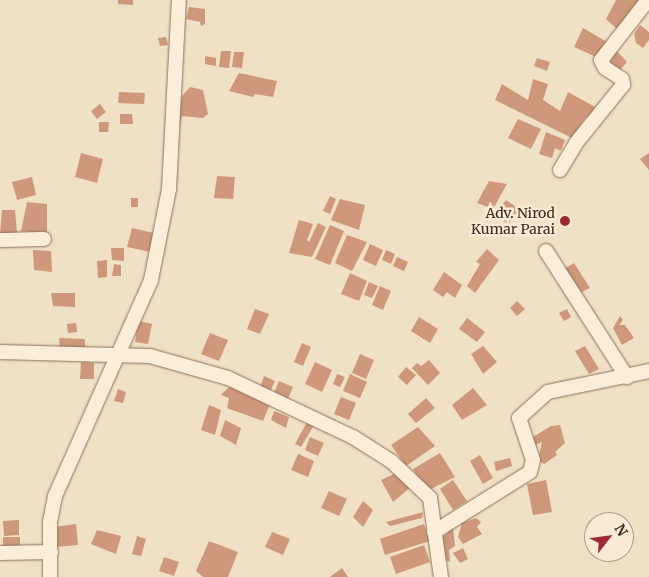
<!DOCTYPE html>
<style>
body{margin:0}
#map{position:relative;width:649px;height:577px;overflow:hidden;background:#f0e0c5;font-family:Merriweather,serif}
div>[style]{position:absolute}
.building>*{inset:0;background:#cf987a}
.roads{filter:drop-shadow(0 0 1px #8b715a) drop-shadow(0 0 1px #8b715a)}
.street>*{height:14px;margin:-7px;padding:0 7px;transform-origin:7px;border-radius:7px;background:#faeed9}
.dots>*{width:14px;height:14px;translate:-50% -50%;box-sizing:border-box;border:2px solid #f7ebd5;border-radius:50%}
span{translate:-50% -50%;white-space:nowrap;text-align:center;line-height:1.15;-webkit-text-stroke:5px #f7ebd5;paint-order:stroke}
.poi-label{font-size:14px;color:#3b2b1f}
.right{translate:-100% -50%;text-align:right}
.north{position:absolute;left:584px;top:512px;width:50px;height:50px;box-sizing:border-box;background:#f7ebd5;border:1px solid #ac9e8c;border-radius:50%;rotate:60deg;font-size:14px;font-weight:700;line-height:20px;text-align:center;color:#3b2b1f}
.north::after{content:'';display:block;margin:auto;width:18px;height:22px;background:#9c2931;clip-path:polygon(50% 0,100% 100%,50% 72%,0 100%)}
</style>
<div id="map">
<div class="building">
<i style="clip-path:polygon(118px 0,133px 0,133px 5px,118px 4px)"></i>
<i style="clip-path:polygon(616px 0,639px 0,618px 30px,606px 19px)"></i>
<i style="clip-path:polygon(189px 7px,205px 9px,205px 24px,201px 26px,200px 22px,186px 19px)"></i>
<i style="clip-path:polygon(640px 25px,649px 32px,649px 40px,643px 48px,636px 43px,634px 34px)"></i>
<i style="clip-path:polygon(583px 28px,607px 42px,596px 57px,574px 47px)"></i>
<i style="clip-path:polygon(166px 37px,168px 45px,160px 46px,158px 38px)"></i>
<i style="clip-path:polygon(221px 51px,231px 51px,229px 68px,219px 67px)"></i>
<i style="clip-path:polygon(617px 51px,627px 62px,620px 70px,610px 62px)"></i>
<i style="clip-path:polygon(234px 52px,244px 52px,242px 68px,232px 67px)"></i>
<i style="clip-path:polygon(205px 56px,216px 58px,216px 66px,205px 64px)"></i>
<i style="clip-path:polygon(537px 58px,550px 62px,547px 71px,534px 66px)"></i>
<i style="clip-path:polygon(239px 73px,277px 81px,273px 97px,255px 94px,253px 97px,229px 91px)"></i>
<i style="clip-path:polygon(533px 79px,548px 84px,543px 100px,560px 111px,568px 92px,595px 107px,590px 118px,586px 117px,572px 138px,495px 100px,502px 84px,528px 100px)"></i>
<i style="clip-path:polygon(190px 87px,203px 90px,208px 114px,203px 118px,182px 116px,179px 128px,175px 127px,182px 96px)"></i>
<i style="clip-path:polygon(119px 92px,145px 93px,144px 104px,118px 103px)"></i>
<i style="clip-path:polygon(100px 104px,106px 112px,97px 119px,91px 111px)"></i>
<i style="clip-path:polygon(120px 114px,132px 114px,133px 124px,120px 124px)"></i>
<i style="clip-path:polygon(518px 119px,541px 129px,531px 149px,508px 138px)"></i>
<i style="clip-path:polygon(99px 122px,109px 122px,108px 132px,99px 132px)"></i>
<i style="clip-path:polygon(546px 132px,565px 140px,561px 151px,555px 148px,552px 158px,539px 154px)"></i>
<i style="clip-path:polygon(81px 153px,103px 159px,97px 183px,75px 177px)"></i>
<i style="clip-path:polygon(649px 153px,649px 170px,640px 159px)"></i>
<i style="clip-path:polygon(217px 176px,235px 177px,233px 199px,214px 198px)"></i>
<i style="clip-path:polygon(32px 177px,36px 195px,17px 200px,12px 182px)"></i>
<i style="clip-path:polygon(489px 181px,507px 184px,493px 209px,477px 203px)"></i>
<i style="clip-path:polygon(330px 196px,336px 199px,330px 214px,323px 211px)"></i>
<i style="clip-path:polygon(131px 198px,138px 198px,138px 207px,131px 207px)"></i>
<i style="clip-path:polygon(340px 199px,365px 205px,359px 230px,331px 220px)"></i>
<i style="clip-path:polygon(506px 200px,519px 209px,508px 224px,495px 214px)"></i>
<i style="clip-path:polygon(27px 202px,47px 204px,47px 234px,21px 231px)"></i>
<i style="clip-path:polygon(2px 210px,15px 210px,17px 233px,0 234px)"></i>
<i style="clip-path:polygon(299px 220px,313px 224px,307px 240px,309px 242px,318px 223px,326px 227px,312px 257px,289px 253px)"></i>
<i style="clip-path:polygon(330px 225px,344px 231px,330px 265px,315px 259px)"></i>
<i style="clip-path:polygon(132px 228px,154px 233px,150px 252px,127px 247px)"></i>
<i style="clip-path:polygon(347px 235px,367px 242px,352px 271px,335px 263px)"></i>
<i style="clip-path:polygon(370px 244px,383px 250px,376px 266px,363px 260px)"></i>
<i style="clip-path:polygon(111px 248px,124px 248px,124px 261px,112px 260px)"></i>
<i style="clip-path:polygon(487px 249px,499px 260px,475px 293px,467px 286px,480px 264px,476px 262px)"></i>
<i style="clip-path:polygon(33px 250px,51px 251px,52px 272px,34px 270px)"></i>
<i style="clip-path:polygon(386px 250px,395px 254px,391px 264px,382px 260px)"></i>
<i style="clip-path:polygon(397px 257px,408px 262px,404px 271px,393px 266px)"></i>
<i style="clip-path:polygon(107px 260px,107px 277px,98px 278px,97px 261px)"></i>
<i style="clip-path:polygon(574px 263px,590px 288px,580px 293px,564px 269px)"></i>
<i style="clip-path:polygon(114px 264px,121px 265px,121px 276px,112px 276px)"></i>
<i style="clip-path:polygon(444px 272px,462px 285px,455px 298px,447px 292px,443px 297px,433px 290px)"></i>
<i style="clip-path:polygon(350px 273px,367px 281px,359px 301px,341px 294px)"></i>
<i style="clip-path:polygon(369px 282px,378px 286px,372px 298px,364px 295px)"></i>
<i style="clip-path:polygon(380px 286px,391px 291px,383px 310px,372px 305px)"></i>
<i style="clip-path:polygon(51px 293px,75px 293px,75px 307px,53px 306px)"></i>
<i style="clip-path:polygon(517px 301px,525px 309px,517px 316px,510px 308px)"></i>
<i style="clip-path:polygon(255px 309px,269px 314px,260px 334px,247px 329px)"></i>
<i style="clip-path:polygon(567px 309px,571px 317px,564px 321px,559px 313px)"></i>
<i style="clip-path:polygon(620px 316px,623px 320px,619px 325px,625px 325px,634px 338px,622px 345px,613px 328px)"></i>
<i style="clip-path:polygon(419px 317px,438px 329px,430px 343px,411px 331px)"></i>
<i style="clip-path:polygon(467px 318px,485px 332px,477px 342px,459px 329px)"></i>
<i style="clip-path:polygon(138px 321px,152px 324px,148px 344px,135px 342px)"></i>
<i style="clip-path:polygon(76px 323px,77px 332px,68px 333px,67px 324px)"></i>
<i style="clip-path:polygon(210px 333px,228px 340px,219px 361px,201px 354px)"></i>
<i style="clip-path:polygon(59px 338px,85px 339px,85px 351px,60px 350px)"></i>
<i style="clip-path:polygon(302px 343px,311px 347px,303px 366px,294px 362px)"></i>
<i style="clip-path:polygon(483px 346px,497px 362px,483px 374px,471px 354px)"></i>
<i style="clip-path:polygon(585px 346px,599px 369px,589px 374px,575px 351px)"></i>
<i style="clip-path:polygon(360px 354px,374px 360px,366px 379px,352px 373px)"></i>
<i style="clip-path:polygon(429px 360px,440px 373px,428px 385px,412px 368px,417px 363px,421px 366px)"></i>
<i style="clip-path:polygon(81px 362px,94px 363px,94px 379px,80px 379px)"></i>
<i style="clip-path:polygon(315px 362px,332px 370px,322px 392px,305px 384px)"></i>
<i style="clip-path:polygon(406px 367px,416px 375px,407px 385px,398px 377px)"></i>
<i style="clip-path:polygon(337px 374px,345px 377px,340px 387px,333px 384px)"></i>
<i style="clip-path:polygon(350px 374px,367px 382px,360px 398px,343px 391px)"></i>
<i style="clip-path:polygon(264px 376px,275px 381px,270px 392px,260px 388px)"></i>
<i style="clip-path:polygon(279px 381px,293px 387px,287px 401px,273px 395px)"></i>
<i style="clip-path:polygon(231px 385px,270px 404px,263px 421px,227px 408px,229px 398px,221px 395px)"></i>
<i style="clip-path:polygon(473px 388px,487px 405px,462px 420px,452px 405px)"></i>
<i style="clip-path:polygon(118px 389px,126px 392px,123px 403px,114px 401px)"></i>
<i style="clip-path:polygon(341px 397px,356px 403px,349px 420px,334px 414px)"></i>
<i style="clip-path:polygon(426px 398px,435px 408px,416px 423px,408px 414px)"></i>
<i style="clip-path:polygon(209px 405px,221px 410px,215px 435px,201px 430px)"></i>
<i style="clip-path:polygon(274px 411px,289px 417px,286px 428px,271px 420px)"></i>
<i style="clip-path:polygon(225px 420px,241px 428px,236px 445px,220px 436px)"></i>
<i style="clip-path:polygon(307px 422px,314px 425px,301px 447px,295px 444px)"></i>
<i style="clip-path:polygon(560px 425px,565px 443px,555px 452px,557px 455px,544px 464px,538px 460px,542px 442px,533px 446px,531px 438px,551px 426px)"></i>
<i style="clip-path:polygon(418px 427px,435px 446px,406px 466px,391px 445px)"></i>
<i style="clip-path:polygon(310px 437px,324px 443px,318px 456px,305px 450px)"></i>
<i style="clip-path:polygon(440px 453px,455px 477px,427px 491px,413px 469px)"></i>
<i style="clip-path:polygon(298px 454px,314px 461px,308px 477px,291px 470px)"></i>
<i style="clip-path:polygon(480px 455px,493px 478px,483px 484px,470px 461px)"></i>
<i style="clip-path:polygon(510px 458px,512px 466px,496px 471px,494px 462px)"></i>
<i style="clip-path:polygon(398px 472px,411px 487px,393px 502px,381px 480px)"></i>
<i style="clip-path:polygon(453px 480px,467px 501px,453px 510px,440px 489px)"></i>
<i style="clip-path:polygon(546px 480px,552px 512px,533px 515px,527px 484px)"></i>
<i style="clip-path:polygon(329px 491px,347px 499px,339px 516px,321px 508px)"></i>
<i style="clip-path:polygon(363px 501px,373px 510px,363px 527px,353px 517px)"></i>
<i style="clip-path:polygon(423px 512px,422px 518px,390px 526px,386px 522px)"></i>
<i style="clip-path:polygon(476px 518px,481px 522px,477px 527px,482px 534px,463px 544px,458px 537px,462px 523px)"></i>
<i style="clip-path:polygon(19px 520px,19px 535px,4px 536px,3px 521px)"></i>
<i style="clip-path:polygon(76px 524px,78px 545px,56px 547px,54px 527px)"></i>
<i style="clip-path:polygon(424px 524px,430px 541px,385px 555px,380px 539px)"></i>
<i style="clip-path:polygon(453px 528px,455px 546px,449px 550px,450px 562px,443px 559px,441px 539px)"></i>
<i style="clip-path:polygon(97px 530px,121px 536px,116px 554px,91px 544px)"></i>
<i style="clip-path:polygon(272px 532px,290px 539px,283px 555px,265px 547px)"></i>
<i style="clip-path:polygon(137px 536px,146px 539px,141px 556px,132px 554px)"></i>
<i style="clip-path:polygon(3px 537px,20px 537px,20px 547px,3px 547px)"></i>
<i style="clip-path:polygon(209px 541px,238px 552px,228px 577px,203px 577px,196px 571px)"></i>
<i style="clip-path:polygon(424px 545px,430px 562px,396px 574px,390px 557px)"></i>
<i style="clip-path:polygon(463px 548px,468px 559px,460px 563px,453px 553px)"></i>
<i style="clip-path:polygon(164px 557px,179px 562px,174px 576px,159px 571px)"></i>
<i style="clip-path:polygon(342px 568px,348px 577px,330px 577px)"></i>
</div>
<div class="roads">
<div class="street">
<i style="left:560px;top:170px;width:31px;rotate:-59deg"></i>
<i style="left:576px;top:143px;width:75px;rotate:-51deg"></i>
<i style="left:623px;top:85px;width:6px;rotate:-99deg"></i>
<i style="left:622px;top:79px;width:20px;rotate:-147deg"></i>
<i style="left:605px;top:68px;width:9px;rotate:-117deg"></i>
<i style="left:601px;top:60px;width:76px;rotate:-51.9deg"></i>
<i style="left:0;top:240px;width:44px;rotate:-1.3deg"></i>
<i style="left:546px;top:251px;width:150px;rotate:57.3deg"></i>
<i style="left:0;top:352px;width:150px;rotate:1.5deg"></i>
<i style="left:150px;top:356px;width:81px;rotate:15.8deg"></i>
<i style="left:228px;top:378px;width:138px;rotate:25.3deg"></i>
<i style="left:353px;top:437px;width:45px;rotate:32.3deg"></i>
<i style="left:391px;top:461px;width:54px;rotate:43.5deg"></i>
<i style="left:430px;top:498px;width:80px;rotate:82.1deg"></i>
<i style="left:434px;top:532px;width:113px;rotate:-32deg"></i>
<i style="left:530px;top:472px;width:12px;rotate:-76deg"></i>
<i style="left:533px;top:460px;width:44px;rotate:-108.4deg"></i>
<i style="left:519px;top:418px;width:39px;rotate:-42deg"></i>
<i style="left:548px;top:392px;width:103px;rotate:-11.7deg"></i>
<i style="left:0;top:553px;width:51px;rotate:-1.1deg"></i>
<i style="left:50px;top:577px;width:55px;rotate:-90deg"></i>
<i style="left:50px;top:522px;width:26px;rotate:-79deg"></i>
<i style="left:55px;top:496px;width:236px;rotate:-66deg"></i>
<i style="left:151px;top:280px;width:93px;rotate:-78.8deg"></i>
<i style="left:169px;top:189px;width:189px;rotate:-87deg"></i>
</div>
</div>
<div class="dots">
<i style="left:565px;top:221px;background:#9c2931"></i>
</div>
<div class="poi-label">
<span class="right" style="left:555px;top:221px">Adv. Nirod<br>Kumar Parai</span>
</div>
<div class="north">N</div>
</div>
